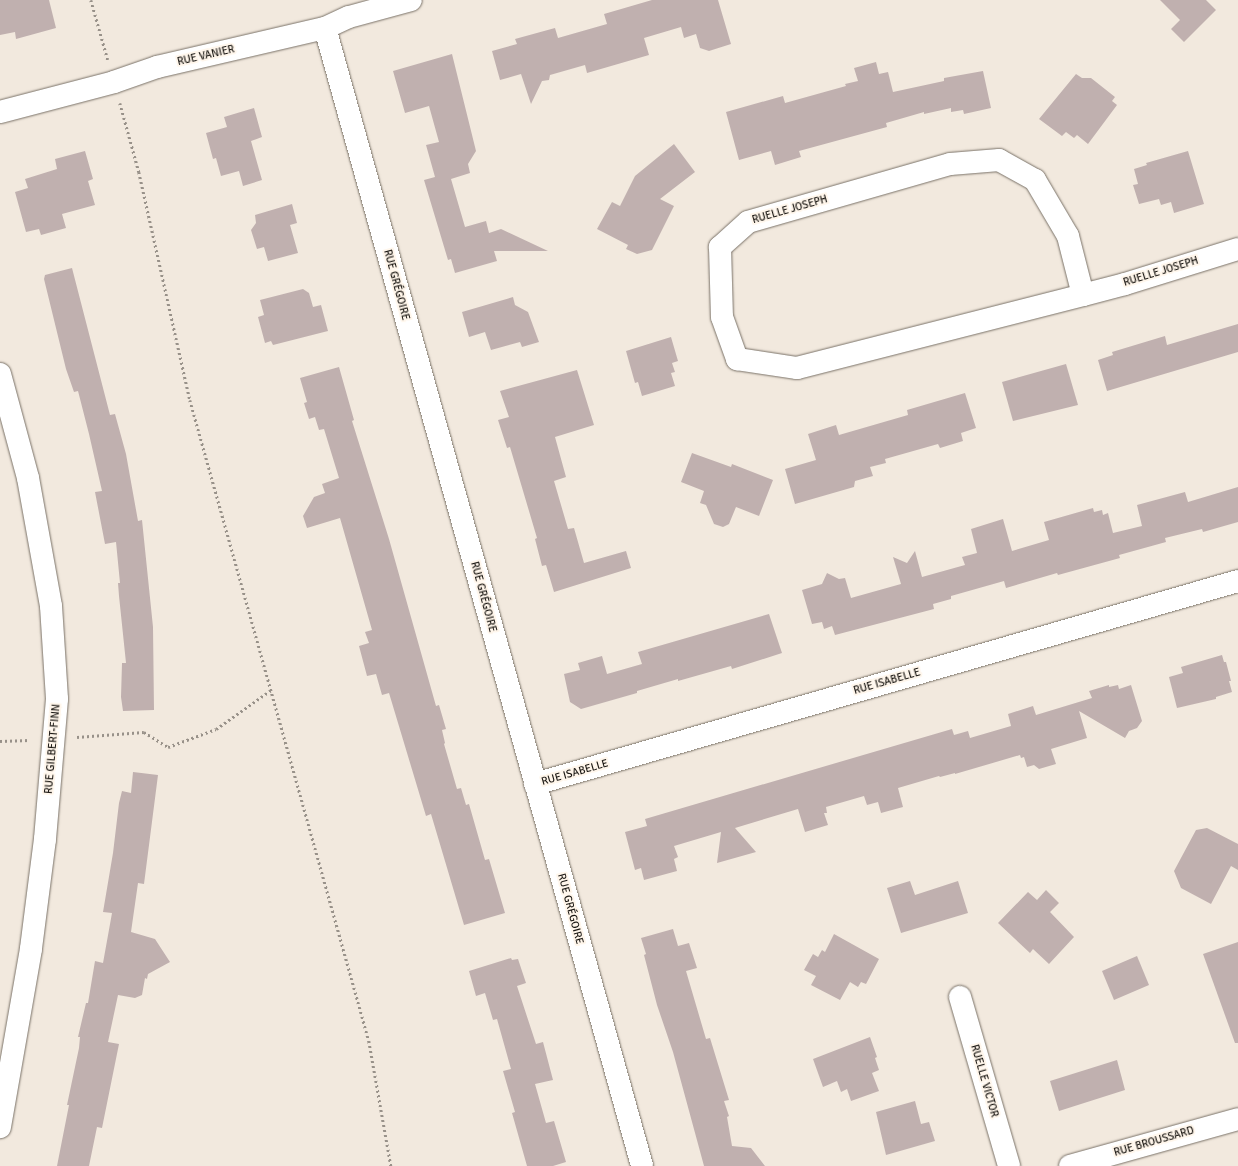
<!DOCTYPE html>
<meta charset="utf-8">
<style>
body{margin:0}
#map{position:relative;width:1238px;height:1166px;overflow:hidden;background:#f2e9de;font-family:Signika,sans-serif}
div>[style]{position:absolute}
.building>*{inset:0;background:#c0b0af}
.path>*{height:2.5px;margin-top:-1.25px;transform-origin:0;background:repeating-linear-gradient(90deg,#989189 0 2px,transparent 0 5px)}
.roads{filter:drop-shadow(0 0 1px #7a7268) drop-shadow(0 0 1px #7a7268)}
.minor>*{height:22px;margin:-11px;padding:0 11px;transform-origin:11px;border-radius:11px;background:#fff}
span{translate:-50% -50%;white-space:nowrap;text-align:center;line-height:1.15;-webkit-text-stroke:4px #fff6eb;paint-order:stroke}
.street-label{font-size:11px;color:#1a1713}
</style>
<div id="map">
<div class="building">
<i style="clip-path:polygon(0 0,49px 0,56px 28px,16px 39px,15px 32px,0 35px)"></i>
<i style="clip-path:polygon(652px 0,718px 0,731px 44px,709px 51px,700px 48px,696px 34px,684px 38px,681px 27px,644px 38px,649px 55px,587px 73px,585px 65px,550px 75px,549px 80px,542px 81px,531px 104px,521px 74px,500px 80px,492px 51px,517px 44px,515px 39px,555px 28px,558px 38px,607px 24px,604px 14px)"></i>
<i style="clip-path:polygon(1160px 0,1206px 0,1216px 10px,1184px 42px,1171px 29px,1180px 20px)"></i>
<i style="clip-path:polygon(452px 54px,476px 151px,468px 164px,470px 173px,451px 179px,465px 227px,486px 221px,489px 233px,501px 229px,548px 251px,494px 251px,497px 261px,455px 273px,451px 259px,448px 260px,424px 180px,435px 177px,426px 145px,439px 142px,429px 106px,405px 113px,393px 71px)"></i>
<i style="clip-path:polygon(876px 62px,879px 74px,888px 72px,893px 92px,944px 81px,944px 78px,983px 71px,991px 108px,964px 114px,963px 110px,951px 112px,951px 108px,924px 114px,924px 112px,886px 123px,887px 127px,799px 151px,801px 157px,775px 165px,771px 151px,739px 160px,726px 112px,783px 96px,785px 103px,846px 86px,845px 84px,858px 81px,854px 68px)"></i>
<i style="clip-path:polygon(1076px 74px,1082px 78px,1091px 78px,1115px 97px,1112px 101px,1117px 105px,1088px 144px,1077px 135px,1074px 138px,1066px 132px,1062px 136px,1039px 119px)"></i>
<i style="clip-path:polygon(254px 108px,262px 137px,251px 141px,262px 180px,243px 186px,239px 171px,221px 176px,216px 158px,213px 159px,206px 133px,227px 127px,224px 117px)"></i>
<i style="clip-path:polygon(674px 144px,695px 172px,660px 199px,674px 206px,652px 250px,637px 254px,626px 249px,628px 245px,597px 229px,612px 202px,620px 206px,635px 176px)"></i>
<i style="clip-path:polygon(85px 151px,93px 179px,88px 181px,95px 205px,62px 214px,66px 228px,41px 235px,39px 229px,26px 232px,15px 192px,28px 188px,25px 179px,57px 169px,55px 159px)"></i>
<i style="clip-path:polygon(1188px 151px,1204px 204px,1174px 213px,1171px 202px,1161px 205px,1159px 199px,1139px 204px,1133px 185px,1138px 184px,1134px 169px,1147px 165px,1146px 163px)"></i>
<i style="clip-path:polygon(292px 204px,297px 223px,290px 225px,298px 253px,268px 261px,264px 247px,257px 249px,251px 230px,256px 223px,255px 215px)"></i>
<i style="clip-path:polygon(72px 268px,110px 415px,115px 414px,126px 454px,138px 521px,142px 520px,153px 627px,154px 710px,123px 711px,121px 697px,122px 663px,126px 663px,119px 596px,118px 583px,120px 583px,116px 542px,105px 544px,95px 492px,102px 491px,89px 434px,78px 391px,74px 392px,66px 369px,44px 279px,45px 275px)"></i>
<i style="clip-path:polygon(303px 289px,309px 293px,313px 307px,321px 305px,328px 331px,273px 345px,271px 341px,265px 343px,258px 317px,264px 315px,260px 300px)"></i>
<i style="clip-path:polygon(513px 297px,515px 305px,528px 312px,539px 342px,522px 347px,520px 342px,491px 350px,485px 332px,469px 337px,462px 312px)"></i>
<i style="clip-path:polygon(1238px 324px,1238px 352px,1107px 391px,1098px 360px,1113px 355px,1112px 352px,1165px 336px,1167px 345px)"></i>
<i style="clip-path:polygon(671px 337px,678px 361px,672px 363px,675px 372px,671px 373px,675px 386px,642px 396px,638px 382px,635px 383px,626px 351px)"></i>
<i style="clip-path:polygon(1066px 364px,1078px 405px,1013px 421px,1002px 382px)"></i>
<i style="clip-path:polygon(339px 367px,354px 420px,352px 421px,389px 539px,436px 706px,439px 705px,446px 729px,442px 730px,445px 743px,444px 744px,457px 789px,461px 788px,466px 805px,469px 804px,485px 860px,489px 859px,505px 913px,464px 925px,431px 814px,426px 816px,389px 693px,382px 695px,376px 674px,367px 676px,359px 646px,369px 643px,365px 632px,372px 630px,340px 518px,307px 528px,303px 516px,314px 497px,325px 493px,322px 484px,339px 478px,324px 429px,319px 430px,315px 417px,309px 419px,304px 403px,307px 402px,300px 378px)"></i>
<i style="clip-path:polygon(577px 370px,594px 425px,555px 437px,566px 477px,554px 481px,568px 529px,574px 528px,584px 563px,626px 551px,631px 568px,554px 592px,546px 565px,542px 566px,535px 539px,537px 538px,510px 447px,507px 448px,498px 420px,509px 417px,500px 391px)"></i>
<i style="clip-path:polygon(965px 393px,976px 428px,961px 433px,963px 441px,940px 448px,938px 444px,885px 459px,886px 463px,870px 467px,873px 476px,855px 481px,854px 487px,795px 504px,785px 469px,816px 460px,808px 434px,836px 425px,839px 435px,908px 415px,907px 410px)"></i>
<i style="clip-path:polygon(692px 453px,731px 467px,732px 464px,773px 480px,759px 516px,736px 507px,729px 524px,723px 527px,714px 524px,706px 505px,700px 503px,704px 491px,681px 482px)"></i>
<i style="clip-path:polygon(1238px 487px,1238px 522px,1203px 532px,1202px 529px,1165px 538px,1166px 542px,1119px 555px,1120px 558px,1058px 575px,1057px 573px,1006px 588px,1004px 581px,951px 596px,951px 599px,933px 604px,934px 609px,835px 635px,832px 626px,824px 629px,822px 622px,812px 624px,802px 590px,822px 584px,827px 573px,839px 579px,845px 578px,851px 598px,901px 584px,893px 557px,907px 563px,915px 551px,922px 577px,965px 565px,962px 557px,977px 553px,971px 529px,1003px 519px,1012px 551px,1049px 540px,1044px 522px,1093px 508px,1094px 512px,1102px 510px,1103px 515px,1108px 513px,1113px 533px,1142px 526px,1137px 505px,1185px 492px,1188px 502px)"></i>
<i style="clip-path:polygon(769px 614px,782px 653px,732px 669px,731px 666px,678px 681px,678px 679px,637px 691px,637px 693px,581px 709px,570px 702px,564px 674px,580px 670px,578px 663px,602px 656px,607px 674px,642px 664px,638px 652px)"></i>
<i style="clip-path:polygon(1222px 655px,1224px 662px,1226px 662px,1231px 681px,1229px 681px,1232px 692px,1216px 697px,1216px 699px,1177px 708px,1169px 677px,1183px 673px,1181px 667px)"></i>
<i style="clip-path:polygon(1109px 685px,1109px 687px,1118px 685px,1119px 689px,1131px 685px,1142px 721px,1137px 728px,1129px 731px,1125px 738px,1079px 711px,1087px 738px,1051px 749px,1056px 764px,1039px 769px,1034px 765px,1027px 767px,1024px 757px,1021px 758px,1020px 755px,955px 774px,955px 773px,940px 777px,939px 776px,898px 788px,903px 807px,881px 813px,878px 802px,867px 805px,864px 796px,826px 807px,827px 813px,824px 813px,828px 825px,805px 832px,798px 809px,735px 828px,756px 852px,717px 863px,721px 832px,674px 846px,678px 857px,674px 859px,677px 871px,644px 880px,641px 868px,635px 870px,625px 832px,647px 826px,645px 819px,952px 729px,954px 735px,968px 731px,970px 738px,1011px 726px,1008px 714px,1033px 706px,1036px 715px,1092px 698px,1089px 691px)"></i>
<i style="clip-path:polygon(133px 772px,158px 775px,144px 884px,138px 883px,131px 932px,155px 939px,170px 962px,148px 974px,147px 979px,145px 978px,142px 995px,135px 998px,118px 995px,108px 1042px,119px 1044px,102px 1128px,97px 1127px,89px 1166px,57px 1166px,69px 1105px,67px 1105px,79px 1048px,80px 1037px,78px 1037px,86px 1003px,88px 1003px,95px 961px,103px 963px,112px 913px,103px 912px,113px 853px,119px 803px,122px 791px,131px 793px)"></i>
<i style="clip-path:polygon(1207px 828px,1238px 844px,1238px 870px,1231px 866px,1211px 904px,1181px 888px,1174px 871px,1196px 830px)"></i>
<i style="clip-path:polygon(910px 881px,915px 895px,958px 881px,968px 913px,901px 933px,887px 888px)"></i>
<i style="clip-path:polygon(1046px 890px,1059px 903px,1050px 912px,1074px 937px,1049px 964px,1033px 949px,1030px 953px,998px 923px,1028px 892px,1037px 900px)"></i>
<i style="clip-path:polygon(673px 929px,678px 946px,689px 943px,697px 968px,686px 971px,706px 1039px,710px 1038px,729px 1100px,724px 1101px,729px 1116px,727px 1117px,732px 1146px,751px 1148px,765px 1166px,704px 1166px,673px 1052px,657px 1005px,644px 955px,646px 954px,641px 938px)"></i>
<i style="clip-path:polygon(834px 934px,879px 959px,866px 984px,861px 982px,858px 987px,850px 982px,840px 1000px,811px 985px,816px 976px,804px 970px,813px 954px,818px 957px,822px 950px,825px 952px)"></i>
<i style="clip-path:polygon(1238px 942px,1238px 1043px,1235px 1043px,1203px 954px)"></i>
<i style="clip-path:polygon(1137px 956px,1149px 985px,1114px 1000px,1102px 971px)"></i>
<i style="clip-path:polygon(511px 958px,512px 960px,518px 959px,526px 983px,517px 986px,536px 1044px,543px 1042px,553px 1080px,535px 1084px,546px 1123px,554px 1121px,566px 1162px,553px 1166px,527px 1166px,512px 1113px,515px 1112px,503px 1071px,511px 1069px,497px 1019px,493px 1020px,485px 993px,476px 996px,469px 971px)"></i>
<i style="clip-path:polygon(870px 1037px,877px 1057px,875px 1058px,879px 1070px,872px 1073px,879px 1091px,851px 1101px,847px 1089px,841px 1092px,837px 1081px,823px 1087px,813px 1059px)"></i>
<i style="clip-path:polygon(1117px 1060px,1125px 1090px,1059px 1111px,1050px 1081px)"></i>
<i style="clip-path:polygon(915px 1101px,921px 1124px,929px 1122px,935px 1141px,886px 1155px,876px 1112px)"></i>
</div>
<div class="path">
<i style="left:91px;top:0;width:62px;rotate:74.2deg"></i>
<i style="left:120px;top:103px;width:72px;rotate:74.6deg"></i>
<i style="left:139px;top:172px;width:234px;rotate:77.4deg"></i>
<i style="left:190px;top:400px;width:666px;rotate:74.4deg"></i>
<i style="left:369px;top:1041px;width:127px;rotate:80deg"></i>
<i style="left:77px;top:737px;width:67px;rotate:-4.3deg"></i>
<i style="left:144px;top:732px;width:28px;rotate:32deg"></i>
<i style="left:168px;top:747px;width:51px;rotate:-20.6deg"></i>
<i style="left:216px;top:729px;width:67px;rotate:-35.3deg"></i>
<i style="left:0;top:741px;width:30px;rotate:-2deg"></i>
</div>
<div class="roads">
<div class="minor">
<i style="left:325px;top:28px;width:1181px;rotate:74.43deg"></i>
<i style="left:0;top:112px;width:118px;rotate:-14.7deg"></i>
<i style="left:114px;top:82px;width:46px;rotate:-19.2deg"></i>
<i style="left:157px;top:67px;width:172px;rotate:-13.1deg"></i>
<i style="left:325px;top:28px;width:26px;rotate:-25deg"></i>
<i style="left:349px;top:17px;width:64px;rotate:-15.3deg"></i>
<i style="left:1083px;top:295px;width:61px;rotate:-104.3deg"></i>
<i style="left:1068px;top:236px;width:65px;rotate:-120.5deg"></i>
<i style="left:1035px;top:180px;width:41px;rotate:-150.9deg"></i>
<i style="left:999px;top:160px;width:49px;rotate:175.3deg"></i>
<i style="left:950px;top:164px;width:210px;rotate:164deg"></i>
<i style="left:748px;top:222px;width:38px;rotate:138deg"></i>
<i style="left:720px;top:247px;width:70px;rotate:88.4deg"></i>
<i style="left:722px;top:317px;width:45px;rotate:70.3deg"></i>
<i style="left:737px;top:359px;width:61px;rotate:8.5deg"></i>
<i style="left:797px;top:368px;width:295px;rotate:-14.3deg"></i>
<i style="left:1083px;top:295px;width:43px;rotate:-14.7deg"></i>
<i style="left:1125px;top:284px;width:118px;rotate:-17.2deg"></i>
<i style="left:0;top:374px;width:108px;rotate:74.9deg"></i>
<i style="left:28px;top:478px;width:130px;rotate:79.8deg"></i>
<i style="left:51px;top:606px;width:93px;rotate:86.3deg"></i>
<i style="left:57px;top:699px;width:141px;rotate:94.9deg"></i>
<i style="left:45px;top:839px;width:111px;rotate:97.3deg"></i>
<i style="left:31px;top:949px;width:181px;rotate:99.9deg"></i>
<i style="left:535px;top:784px;width:732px;rotate:-16.11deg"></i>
<i style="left:960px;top:997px;width:176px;rotate:73.8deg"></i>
<i style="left:1070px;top:1166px;width:174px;rotate:-15.6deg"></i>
</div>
</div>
<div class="street-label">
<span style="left:206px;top:56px;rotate:-13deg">RUE VANIER</span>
<span style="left:790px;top:210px;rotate:-16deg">RUELLE JOSEPH</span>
<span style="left:1161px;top:272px;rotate:-17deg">RUELLE JOSEPH</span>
<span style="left:396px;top:285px;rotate:75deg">RUE GRÉGOIRE</span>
<span style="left:483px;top:597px;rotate:75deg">RUE GRÉGOIRE</span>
<span style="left:887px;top:682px;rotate:-16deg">RUE ISABELLE</span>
<span style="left:53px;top:749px;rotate:-85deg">RUE GILBERT-FINN</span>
<span style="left:575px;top:773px;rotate:-16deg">RUE ISABELLE</span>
<span style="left:570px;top:909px;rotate:75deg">RUE GRÉGOIRE</span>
<span style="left:984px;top:1081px;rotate:74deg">RUELLE VICTOR</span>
<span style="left:1154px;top:1142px;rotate:-16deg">RUE BROUSSARD</span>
</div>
</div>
